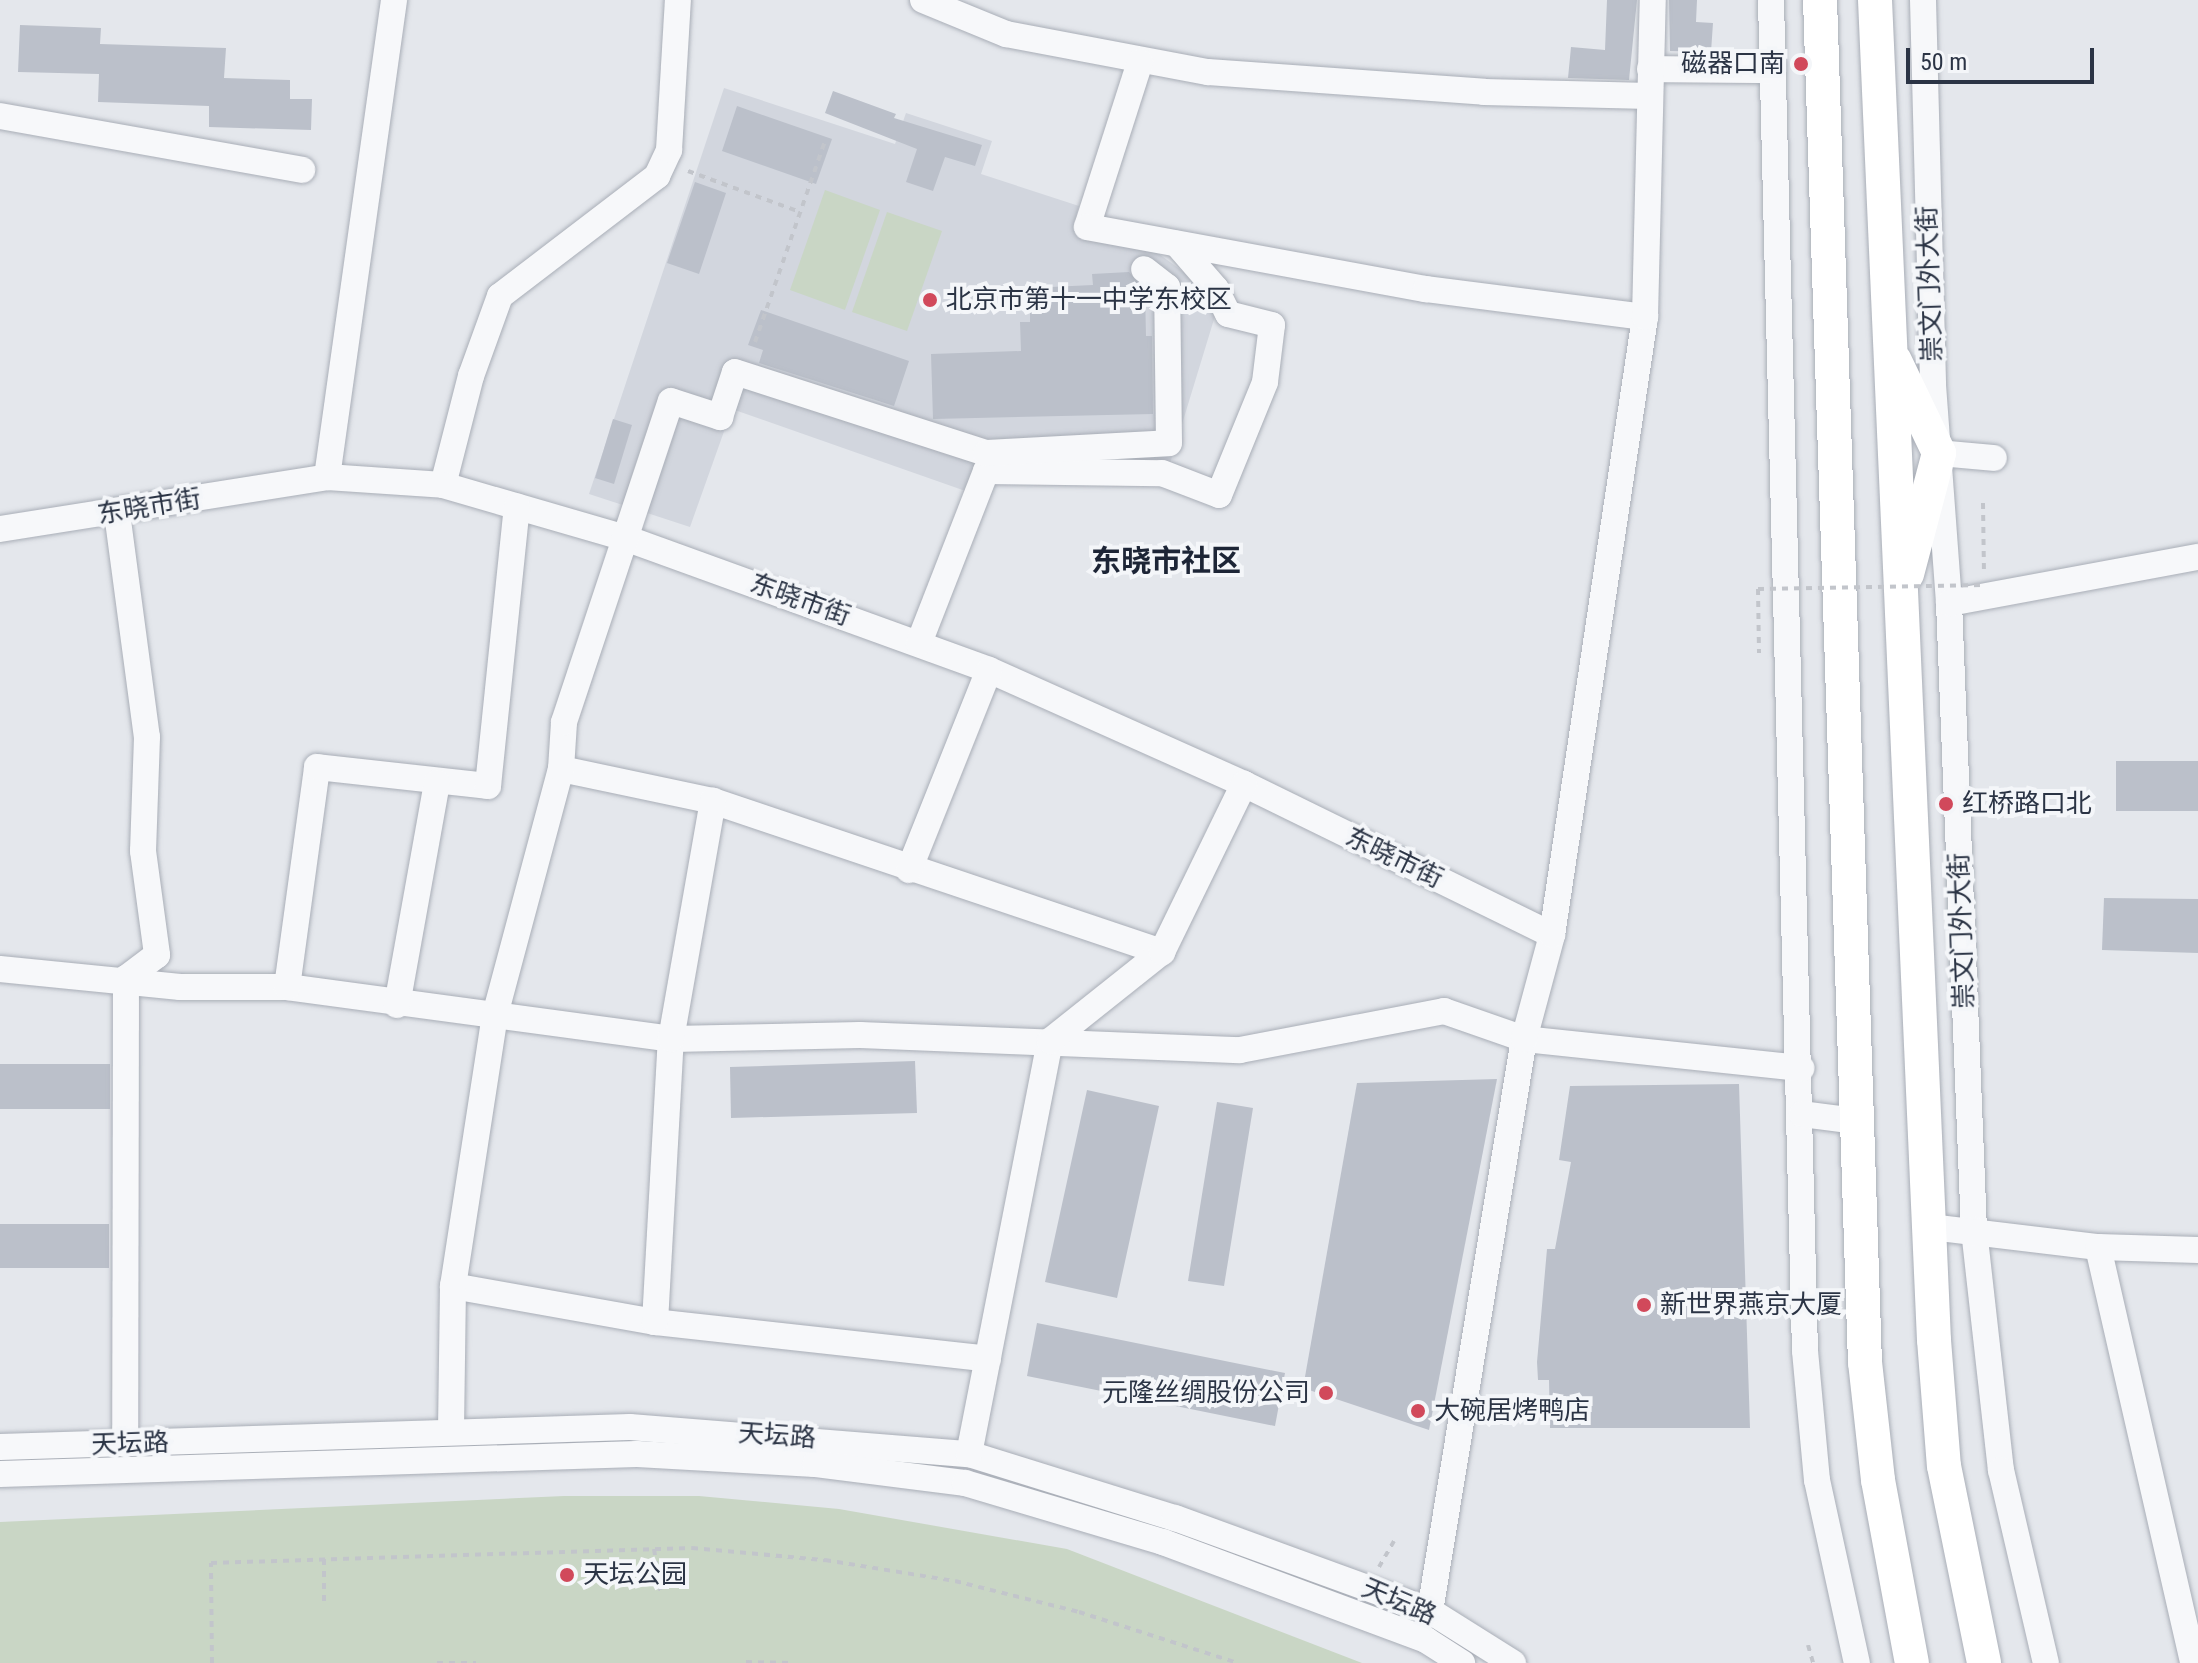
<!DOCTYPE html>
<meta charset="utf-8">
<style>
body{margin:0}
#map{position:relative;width:2198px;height:1663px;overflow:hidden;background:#e4e7ec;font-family:"Roboto Condensed","Noto Sans SC",sans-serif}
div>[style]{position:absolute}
.built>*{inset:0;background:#d2d6de}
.green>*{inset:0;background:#c9d6c5}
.building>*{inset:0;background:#bbc0ca}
.path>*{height:4px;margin-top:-2px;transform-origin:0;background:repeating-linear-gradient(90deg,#c2c5cb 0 6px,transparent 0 12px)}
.roads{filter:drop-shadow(0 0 2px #a9aeb7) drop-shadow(0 0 2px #a9aeb7)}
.minor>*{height:26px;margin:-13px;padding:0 13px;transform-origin:13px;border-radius:13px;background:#f7f8fa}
.major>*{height:34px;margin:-17px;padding:0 17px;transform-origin:17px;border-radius:17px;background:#fff}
.path-bridge>*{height:4px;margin-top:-2px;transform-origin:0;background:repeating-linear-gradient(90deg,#c2c5cb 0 6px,transparent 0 12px)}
.dots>*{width:22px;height:22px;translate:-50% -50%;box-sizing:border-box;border:4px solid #f4f6f9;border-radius:50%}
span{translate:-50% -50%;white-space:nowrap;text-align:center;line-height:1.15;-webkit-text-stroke:8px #f4f6f9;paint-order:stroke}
.poi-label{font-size:26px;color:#2b3445}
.right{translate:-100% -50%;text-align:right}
.left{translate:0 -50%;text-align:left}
.street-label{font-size:26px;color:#2b3445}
.quarter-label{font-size:30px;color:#1d2536;font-weight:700}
.scale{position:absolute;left:1906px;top:48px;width:188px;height:36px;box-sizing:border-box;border:4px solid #2b3445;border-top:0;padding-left:10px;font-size:24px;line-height:28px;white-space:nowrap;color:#2b3445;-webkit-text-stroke:6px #f4f6f9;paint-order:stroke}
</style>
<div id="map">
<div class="built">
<i style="clip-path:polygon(724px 88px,895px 144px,906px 113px,992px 141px,981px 174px,1079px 206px,1073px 226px,1159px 254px,1200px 284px,1215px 316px,1168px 470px,985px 468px,974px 494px,732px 409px,690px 527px,589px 494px)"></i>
</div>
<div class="green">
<i style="clip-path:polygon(825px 190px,880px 210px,845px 310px,790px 290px)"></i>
<i style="clip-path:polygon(887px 212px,942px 231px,907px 331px,852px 312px)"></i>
<i style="clip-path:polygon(564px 1496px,699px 1496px,839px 1509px,1067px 1549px,1362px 1663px,0 1663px,0 1522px)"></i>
</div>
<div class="building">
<i style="clip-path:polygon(1607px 0,1637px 0,1629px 80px,1568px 78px,1571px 47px,1605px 50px)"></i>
<i style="clip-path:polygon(1669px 0,1697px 0,1696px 22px,1713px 23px,1711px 52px,1670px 51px)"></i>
<i style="clip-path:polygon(20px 25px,101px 28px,100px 44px,226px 48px,224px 78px,290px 80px,290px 99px,312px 99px,311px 130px,209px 127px,209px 106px,98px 102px,99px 74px,18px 72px)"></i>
<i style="clip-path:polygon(833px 91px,896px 114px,894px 118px,982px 145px,975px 166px,945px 157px,933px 191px,906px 182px,917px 149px,825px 113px)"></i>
<i style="clip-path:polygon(737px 106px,832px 139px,816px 184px,722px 151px)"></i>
<i style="clip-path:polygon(695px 182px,726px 193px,699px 274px,667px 263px)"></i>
<i style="clip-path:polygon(1129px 272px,1145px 290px,1146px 336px,1152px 336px,1153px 414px,933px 419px,931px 354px,1021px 351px,1020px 322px,1030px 322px,1030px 301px,1040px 301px,1051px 287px,1093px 285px,1092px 274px)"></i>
<i style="clip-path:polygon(761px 310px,909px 361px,894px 406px,759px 363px,763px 350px,748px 345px)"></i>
<i style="clip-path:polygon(613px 419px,632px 425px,614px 484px,595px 478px)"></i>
<i style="clip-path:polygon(2116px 761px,2198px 761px,2198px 811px,2116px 811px)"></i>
<i style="clip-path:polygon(2104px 898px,2198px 899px,2198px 953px,2102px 950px)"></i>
<i style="clip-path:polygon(915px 1061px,917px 1113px,731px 1118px,730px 1067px)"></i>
<i style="clip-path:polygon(0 1064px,110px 1064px,110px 1109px,0 1109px)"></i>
<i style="clip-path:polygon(1497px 1079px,1429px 1430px,1303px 1388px,1357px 1083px)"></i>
<i style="clip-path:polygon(1739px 1084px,1750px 1428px,1550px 1428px,1549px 1380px,1538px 1380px,1537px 1362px,1547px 1249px,1555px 1249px,1571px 1162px,1559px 1160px,1570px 1086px)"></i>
<i style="clip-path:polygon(1087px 1090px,1159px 1106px,1117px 1298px,1045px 1282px)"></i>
<i style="clip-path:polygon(1217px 1102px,1253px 1108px,1224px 1286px,1188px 1281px)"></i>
<i style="clip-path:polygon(0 1224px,109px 1224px,109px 1268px,0 1268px)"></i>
<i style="clip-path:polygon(1037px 1323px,1285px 1373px,1275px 1426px,1027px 1376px)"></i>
</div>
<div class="path">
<i style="left:688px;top:171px;width:119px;rotate:20.1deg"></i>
<i style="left:755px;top:342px;width:213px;rotate:-70.8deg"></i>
<i style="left:1983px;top:503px;width:68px;rotate:89.2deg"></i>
<i style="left:1758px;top:589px;width:64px;rotate:89.1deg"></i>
<i style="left:654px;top:1549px;width:46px;rotate:81.2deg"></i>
<i style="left:324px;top:1559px;width:43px;rotate:90deg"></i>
<i style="left:1379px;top:1567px;width:30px;rotate:-60deg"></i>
<i style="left:1808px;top:1645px;width:19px;rotate:74deg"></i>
<i style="left:746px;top:1662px;width:46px;rotate:1.2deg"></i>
<i style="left:212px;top:1663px;width:100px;rotate:-90.6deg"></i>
<i style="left:211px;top:1563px;width:481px;rotate:-1.8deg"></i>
<i style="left:692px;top:1548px;width:134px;rotate:5.2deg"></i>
<i style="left:825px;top:1560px;width:132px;rotate:9.2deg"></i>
<i style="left:955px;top:1581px;width:128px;rotate:14deg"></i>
<i style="left:1079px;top:1612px;width:167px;rotate:17.8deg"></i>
<i style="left:437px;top:1663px;width:39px"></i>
</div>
<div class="roads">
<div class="minor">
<i style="left:923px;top:0;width:90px;rotate:22.3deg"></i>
<i style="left:1006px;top:34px;width:206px;rotate:10.7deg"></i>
<i style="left:1208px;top:72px;width:277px;rotate:4.1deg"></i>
<i style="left:1484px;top:92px;width:166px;rotate:1.4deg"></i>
<i style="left:1771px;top:0;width:1351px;rotate:88.56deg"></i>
<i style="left:1805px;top:1351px;width:130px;rotate:84.7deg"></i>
<i style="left:1817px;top:1480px;width:187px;rotate:77.7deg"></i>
<i style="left:1923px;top:0;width:385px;rotate:88.5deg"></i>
<i style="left:1933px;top:385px;width:219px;rotate:85.8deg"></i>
<i style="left:1949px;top:603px;width:627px;rotate:87.72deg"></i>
<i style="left:1974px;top:1230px;width:242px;rotate:83.6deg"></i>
<i style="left:2001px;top:1470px;width:198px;rotate:76.9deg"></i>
<i style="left:1140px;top:62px;width:173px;rotate:107.8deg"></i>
<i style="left:1087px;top:227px;width:345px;rotate:10.4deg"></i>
<i style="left:1426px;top:289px;width:221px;rotate:7.3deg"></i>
<i style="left:1650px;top:69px;width:123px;rotate:0.5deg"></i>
<i style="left:0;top:116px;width:307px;rotate:10.1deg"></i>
<i style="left:1939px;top:453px;width:55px;rotate:5.2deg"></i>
<i style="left:327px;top:477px;width:482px;rotate:-82deg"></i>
<i style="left:443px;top:485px;width:113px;rotate:-75.6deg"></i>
<i style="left:471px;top:376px;width:85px;rotate:-70.1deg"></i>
<i style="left:500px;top:296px;width:198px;rotate:-37.4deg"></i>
<i style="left:657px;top:176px;width:29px;rotate:-65deg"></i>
<i style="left:669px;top:150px;width:150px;rotate:-86.6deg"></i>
<i style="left:117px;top:513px;width:226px;rotate:82.4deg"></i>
<i style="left:147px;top:737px;width:114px;rotate:92deg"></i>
<i style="left:143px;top:851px;width:105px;rotate:82.3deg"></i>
<i style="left:157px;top:955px;width:39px;rotate:143deg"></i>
<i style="left:126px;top:978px;width:466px;rotate:90.1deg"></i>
<i style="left:0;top:529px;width:331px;rotate:-9deg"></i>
<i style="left:327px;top:477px;width:116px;rotate:3.9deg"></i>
<i style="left:443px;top:485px;width:190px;rotate:16.2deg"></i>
<i style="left:625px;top:538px;width:387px;rotate:19.9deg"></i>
<i style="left:989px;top:670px;width:279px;rotate:24.1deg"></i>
<i style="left:1244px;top:784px;width:343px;rotate:26.1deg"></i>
<i style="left:1949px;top:603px;width:253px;rotate:-10.5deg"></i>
<i style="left:919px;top:643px;width:185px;rotate:-68.7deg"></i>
<i style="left:986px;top:471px;width:176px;rotate:0.7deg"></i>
<i style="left:1162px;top:473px;width:61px;rotate:21.1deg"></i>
<i style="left:1219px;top:495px;width:122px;rotate:-67.8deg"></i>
<i style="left:1265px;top:382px;width:57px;rotate:-83deg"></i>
<i style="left:1272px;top:325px;width:45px;rotate:-166deg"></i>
<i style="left:1228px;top:314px;width:28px;rotate:-116deg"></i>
<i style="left:1216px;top:289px;width:60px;rotate:-130.9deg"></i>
<i style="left:561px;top:769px;width:155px;rotate:11.9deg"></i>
<i style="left:713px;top:801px;width:474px;rotate:18.6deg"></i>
<i style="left:909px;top:870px;width:215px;rotate:-68.2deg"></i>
<i style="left:0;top:969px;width:181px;rotate:5.7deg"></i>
<i style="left:180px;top:987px;width:107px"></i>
<i style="left:287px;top:987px;width:388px;rotate:7.7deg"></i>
<i style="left:671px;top:1039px;width:189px;rotate:-1.2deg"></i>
<i style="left:860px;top:1035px;width:380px;rotate:2.3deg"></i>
<i style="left:1240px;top:1050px;width:208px;rotate:-10.8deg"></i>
<i style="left:1444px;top:1011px;width:85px;rotate:19.3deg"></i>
<i style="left:1524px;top:1039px;width:279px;rotate:6deg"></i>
<i style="left:287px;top:987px;width:222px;rotate:-82.2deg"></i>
<i style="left:317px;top:767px;width:172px;rotate:6.3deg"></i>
<i style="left:488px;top:786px;width:281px;rotate:-84.1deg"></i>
<i style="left:397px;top:1005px;width:226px;rotate:-79.8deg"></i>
<i style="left:1802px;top:1114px;width:54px;rotate:7.4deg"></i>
<i style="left:1930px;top:1227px;width:169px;rotate:6.8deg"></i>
<i style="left:2098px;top:1247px;width:427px;rotate:77.1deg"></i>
<i style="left:2098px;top:1247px;width:100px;rotate:1.7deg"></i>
<i style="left:453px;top:1286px;width:205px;rotate:10.1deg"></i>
<i style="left:655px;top:1322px;width:335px;rotate:6.3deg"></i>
<i style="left:655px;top:1322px;width:283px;rotate:-86.8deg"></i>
<i style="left:671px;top:1039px;width:242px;rotate:-80deg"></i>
<i style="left:451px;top:1430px;width:144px;rotate:-89.2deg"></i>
<i style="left:453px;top:1286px;width:274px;rotate:-81.2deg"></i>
<i style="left:495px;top:1015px;width:255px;rotate:-75deg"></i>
<i style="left:561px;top:769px;width:47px;rotate:-86.3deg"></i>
<i style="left:564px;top:722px;width:338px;rotate:-71.6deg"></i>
<i style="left:671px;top:401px;width:52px;rotate:18.1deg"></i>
<i style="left:720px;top:417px;width:47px;rotate:-71.6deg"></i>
<i style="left:735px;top:372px;width:264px;rotate:17.9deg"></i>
<i style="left:986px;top:453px;width:183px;rotate:-3.1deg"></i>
<i style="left:1169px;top:443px;width:156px;rotate:-90.7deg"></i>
<i style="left:1167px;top:287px;width:29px;rotate:-142deg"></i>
<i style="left:0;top:1447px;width:630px;rotate:-1.82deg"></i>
<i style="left:630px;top:1427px;width:340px;rotate:4.6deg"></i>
<i style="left:969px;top:1454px;width:216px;rotate:17.3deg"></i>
<i style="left:1175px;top:1518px;width:271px;rotate:20deg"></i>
<i style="left:1430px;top:1611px;width:98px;rotate:32.1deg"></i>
<i style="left:969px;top:1454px;width:421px;rotate:-78.9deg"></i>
<i style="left:1050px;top:1041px;width:143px;rotate:-38.5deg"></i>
<i style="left:1162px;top:952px;width:187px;rotate:-64deg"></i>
<i style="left:0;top:1474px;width:637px;rotate:-1.8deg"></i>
<i style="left:637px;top:1454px;width:178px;rotate:3.2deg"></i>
<i style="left:815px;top:1464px;width:151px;rotate:7.2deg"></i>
<i style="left:965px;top:1483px;width:207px;rotate:16.6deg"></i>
<i style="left:1163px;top:1542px;width:281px;rotate:20.4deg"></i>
<i style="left:1426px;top:1640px;width:43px;rotate:32.6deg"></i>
<i style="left:1430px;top:1611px;width:580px;rotate:-80.67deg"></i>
<i style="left:1524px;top:1039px;width:108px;rotate:-74.9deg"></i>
<i style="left:1552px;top:935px;width:625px;rotate:-81.44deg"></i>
<i style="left:1645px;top:317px;width:317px;rotate:-88.6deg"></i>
</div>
<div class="major">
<i style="left:1820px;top:0;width:1363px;rotate:88.11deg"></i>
<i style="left:1865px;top:1362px;width:119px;rotate:83.7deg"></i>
<i style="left:1878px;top:1480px;width:186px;rotate:79.5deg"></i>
<i style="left:1875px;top:0;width:1341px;rotate:87.48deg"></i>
<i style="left:1934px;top:1340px;width:126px;rotate:85.5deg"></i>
<i style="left:1944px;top:1466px;width:201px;rotate:78.5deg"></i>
<i style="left:1895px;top:361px;width:102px;rotate:64.4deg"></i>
<i style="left:1939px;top:453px;width:125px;rotate:104.8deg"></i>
</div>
</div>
<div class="path-bridge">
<i style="left:1758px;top:589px;width:227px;rotate:-1deg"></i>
</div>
<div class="dots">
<i style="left:1801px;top:64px;background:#d1495b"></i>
<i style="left:930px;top:300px;background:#d1495b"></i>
<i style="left:1946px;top:804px;background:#d1495b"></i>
<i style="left:1644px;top:1305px;background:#d1495b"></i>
<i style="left:1326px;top:1393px;background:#d1495b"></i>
<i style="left:1418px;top:1411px;background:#d1495b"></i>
<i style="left:567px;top:1575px;background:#d1495b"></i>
</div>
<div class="poi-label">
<span class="right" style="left:1785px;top:64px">磁器口南</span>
<span class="left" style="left:946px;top:300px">北京市第十一中学东校区</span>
<span class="left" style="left:1962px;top:804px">红桥路口北</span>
<span class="left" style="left:1660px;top:1305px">新世界燕京大厦</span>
<span class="right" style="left:1310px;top:1393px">元隆丝绸股份公司</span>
<span class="left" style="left:1434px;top:1411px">大碗居烤鸭店</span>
<span class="left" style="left:583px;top:1575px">天坛公园</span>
</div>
<div class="street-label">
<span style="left:1930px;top:284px;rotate:-92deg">崇文门外大街</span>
<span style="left:149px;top:507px;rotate:-9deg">东晓市街</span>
<span style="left:800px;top:600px;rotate:20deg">东晓市街</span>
<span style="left:1394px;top:858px;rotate:26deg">东晓市街</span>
<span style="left:1962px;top:931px;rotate:-92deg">崇文门外大街</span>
<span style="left:777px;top:1436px;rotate:4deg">天坛路</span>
<span style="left:130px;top:1444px;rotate:-2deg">天坛路</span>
<span style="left:1399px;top:1602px;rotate:23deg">天坛路</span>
</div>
<div class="quarter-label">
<span style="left:1166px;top:561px">东晓市社区</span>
</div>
<div class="scale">50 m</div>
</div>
